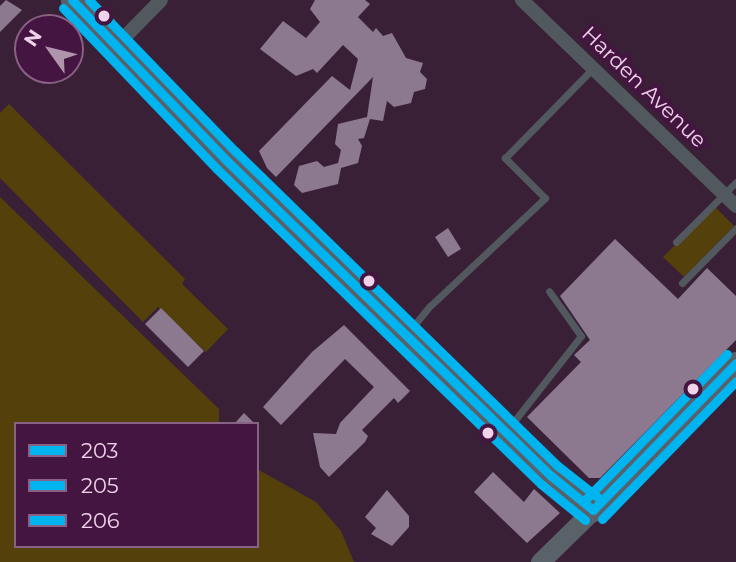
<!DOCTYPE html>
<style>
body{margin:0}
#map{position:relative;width:736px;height:562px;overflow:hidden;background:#3a2037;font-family:Montserrat,sans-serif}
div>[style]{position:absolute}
.green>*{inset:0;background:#53400b}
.building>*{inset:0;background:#8c7990}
.lane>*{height:7px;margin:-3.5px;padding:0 3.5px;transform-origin:3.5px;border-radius:3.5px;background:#52595e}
.street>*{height:14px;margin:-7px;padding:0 7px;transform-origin:7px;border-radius:7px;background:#52595e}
.secondary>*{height:19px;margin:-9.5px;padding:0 9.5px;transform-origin:9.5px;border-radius:9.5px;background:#596268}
.primary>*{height:23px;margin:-11.5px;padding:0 11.5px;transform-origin:11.5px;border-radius:11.5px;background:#596069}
.bus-1>*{height:9px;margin:-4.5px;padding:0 4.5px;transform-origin:4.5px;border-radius:4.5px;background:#00b5ef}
.bus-2>*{height:9px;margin:-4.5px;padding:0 4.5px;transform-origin:4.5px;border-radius:4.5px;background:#00b5ef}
.bus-3>*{height:9px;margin:-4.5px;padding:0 4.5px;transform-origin:4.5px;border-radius:4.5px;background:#00b5ef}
.dots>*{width:19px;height:19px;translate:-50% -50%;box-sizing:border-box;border:4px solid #441540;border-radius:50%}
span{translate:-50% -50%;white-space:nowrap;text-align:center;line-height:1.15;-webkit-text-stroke:7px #441540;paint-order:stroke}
.street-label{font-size:21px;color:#f0d2eb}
.legend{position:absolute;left:14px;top:422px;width:245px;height:126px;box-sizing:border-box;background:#441540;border:2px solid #896184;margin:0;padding:9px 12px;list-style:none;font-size:21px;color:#f0d2eb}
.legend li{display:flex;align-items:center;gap:14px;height:35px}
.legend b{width:35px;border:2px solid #896184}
.north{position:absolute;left:14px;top:14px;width:70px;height:70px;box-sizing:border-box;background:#441540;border:2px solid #896184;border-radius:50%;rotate:304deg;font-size:19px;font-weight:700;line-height:28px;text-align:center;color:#f0d2eb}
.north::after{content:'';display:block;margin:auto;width:24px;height:32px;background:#b094ac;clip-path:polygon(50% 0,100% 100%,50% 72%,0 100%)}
</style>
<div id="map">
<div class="green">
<i style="clip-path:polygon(9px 104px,185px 279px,182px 284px,228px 329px,206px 352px,158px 307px,143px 322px,0 178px,0 113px)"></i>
<i style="clip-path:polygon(0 197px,219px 409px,219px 424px,16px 424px,16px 546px,257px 546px,257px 469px,316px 502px,341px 531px,354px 562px,0 562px)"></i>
<i style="clip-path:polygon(714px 206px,734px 226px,684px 277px,663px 257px)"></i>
</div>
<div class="building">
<i style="clip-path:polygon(6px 0,22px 10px,0 32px,0 6px)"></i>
<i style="clip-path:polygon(315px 0,365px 0,370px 4px,358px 17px,373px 32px,376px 28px,383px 36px,392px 33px,406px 58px,423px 63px,420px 72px,427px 79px,425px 89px,414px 92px,411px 103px,394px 107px,387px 101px,383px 121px,370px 119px,364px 138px,358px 139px,362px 146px,358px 163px,341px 168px,338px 184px,302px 193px,294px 185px,299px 166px,317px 161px,324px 167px,338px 163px,341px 150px,335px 144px,338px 124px,367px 117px,373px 77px,276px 177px,267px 168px,259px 151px,332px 76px,350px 90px,358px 59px,343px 45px,317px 73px,313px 69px,296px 76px,260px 49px,283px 21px,306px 38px,320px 22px,310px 9px)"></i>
<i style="clip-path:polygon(448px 228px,461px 249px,448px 257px,435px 237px)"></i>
<i style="clip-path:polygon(615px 239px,678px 299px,707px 268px,736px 296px,736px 340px,600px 478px,589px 478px,527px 417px,581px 362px,574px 355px,590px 340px,560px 296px)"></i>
<i style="clip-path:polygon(161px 308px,204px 351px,188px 367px,145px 324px)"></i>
<i style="clip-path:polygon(344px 325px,410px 391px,398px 403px,394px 398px,362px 430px,368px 436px,365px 442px,329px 477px,320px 467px,313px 433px,336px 434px,340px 423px,374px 387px,345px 359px,281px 425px,263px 407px,312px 352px)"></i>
<i style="clip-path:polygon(244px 413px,255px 424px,234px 424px)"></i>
<i style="clip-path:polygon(493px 472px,524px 502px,534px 489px,560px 513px,527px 543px,474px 492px)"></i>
<i style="clip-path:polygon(387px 490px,409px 516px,409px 527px,392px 546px,371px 534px,376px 528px,365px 517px)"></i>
</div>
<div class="lane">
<i style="left:676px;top:242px;width:85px;rotate:-45deg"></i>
<i style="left:682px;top:283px;width:77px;rotate:-45.5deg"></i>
<i style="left:407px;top:334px;width:36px;rotate:-51deg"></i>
<i style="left:430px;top:306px;width:158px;rotate:-43.2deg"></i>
<i style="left:545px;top:198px;width:57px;rotate:-135deg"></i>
<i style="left:505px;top:158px;width:126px;rotate:-45.6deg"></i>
<i style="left:508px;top:429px;width:118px;rotate:-51.9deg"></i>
<i style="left:581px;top:336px;width:55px;rotate:-125.4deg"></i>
</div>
<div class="street">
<i style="left:522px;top:0;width:297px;rotate:43.9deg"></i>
<i style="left:116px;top:46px;width:64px;rotate:-45.6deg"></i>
</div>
<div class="secondary">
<i style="left:540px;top:562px;width:74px;rotate:-44.5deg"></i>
</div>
<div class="primary">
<i style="left:72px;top:0;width:222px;rotate:46.1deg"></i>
<i style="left:226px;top:160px;width:452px;rotate:44.2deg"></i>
<i style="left:550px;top:475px;width:55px;rotate:39.1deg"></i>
<i style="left:593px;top:510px;width:205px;rotate:-45.8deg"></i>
</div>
<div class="bus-1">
<i style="left:72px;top:0;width:222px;rotate:46.1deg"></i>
<i style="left:226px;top:160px;width:452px;rotate:44.2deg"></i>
<i style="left:550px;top:475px;width:55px;rotate:39.1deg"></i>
<i style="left:593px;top:510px;width:205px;rotate:-45.8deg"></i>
</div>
<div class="bus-2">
<i style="left:63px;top:8px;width:223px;rotate:46.3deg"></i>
<i style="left:217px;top:169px;width:452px;rotate:44.2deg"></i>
<i style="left:541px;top:484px;width:57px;rotate:39.3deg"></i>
<i style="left:602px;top:519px;width:192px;rotate:-45.8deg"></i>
</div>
<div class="bus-3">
<i style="left:89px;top:0;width:210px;rotate:46deg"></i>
<i style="left:235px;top:151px;width:451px;rotate:44.3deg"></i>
<i style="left:558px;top:466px;width:55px;rotate:38.3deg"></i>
<i style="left:584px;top:501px;width:205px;rotate:-45.8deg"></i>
</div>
<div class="dots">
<i style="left:104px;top:16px;background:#f0d2eb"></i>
<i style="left:369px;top:281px;background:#f0d2eb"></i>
<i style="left:693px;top:389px;background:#f0d2eb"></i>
<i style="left:488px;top:433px;background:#f0d2eb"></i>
</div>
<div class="street-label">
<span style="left:644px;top:87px;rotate:44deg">Harden Avenue</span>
</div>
<ul class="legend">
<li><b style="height:9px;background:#00b5ef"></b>203</li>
<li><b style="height:9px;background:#00b5ef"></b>205</li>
<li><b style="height:9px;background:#00b5ef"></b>206</li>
</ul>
<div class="north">N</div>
</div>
